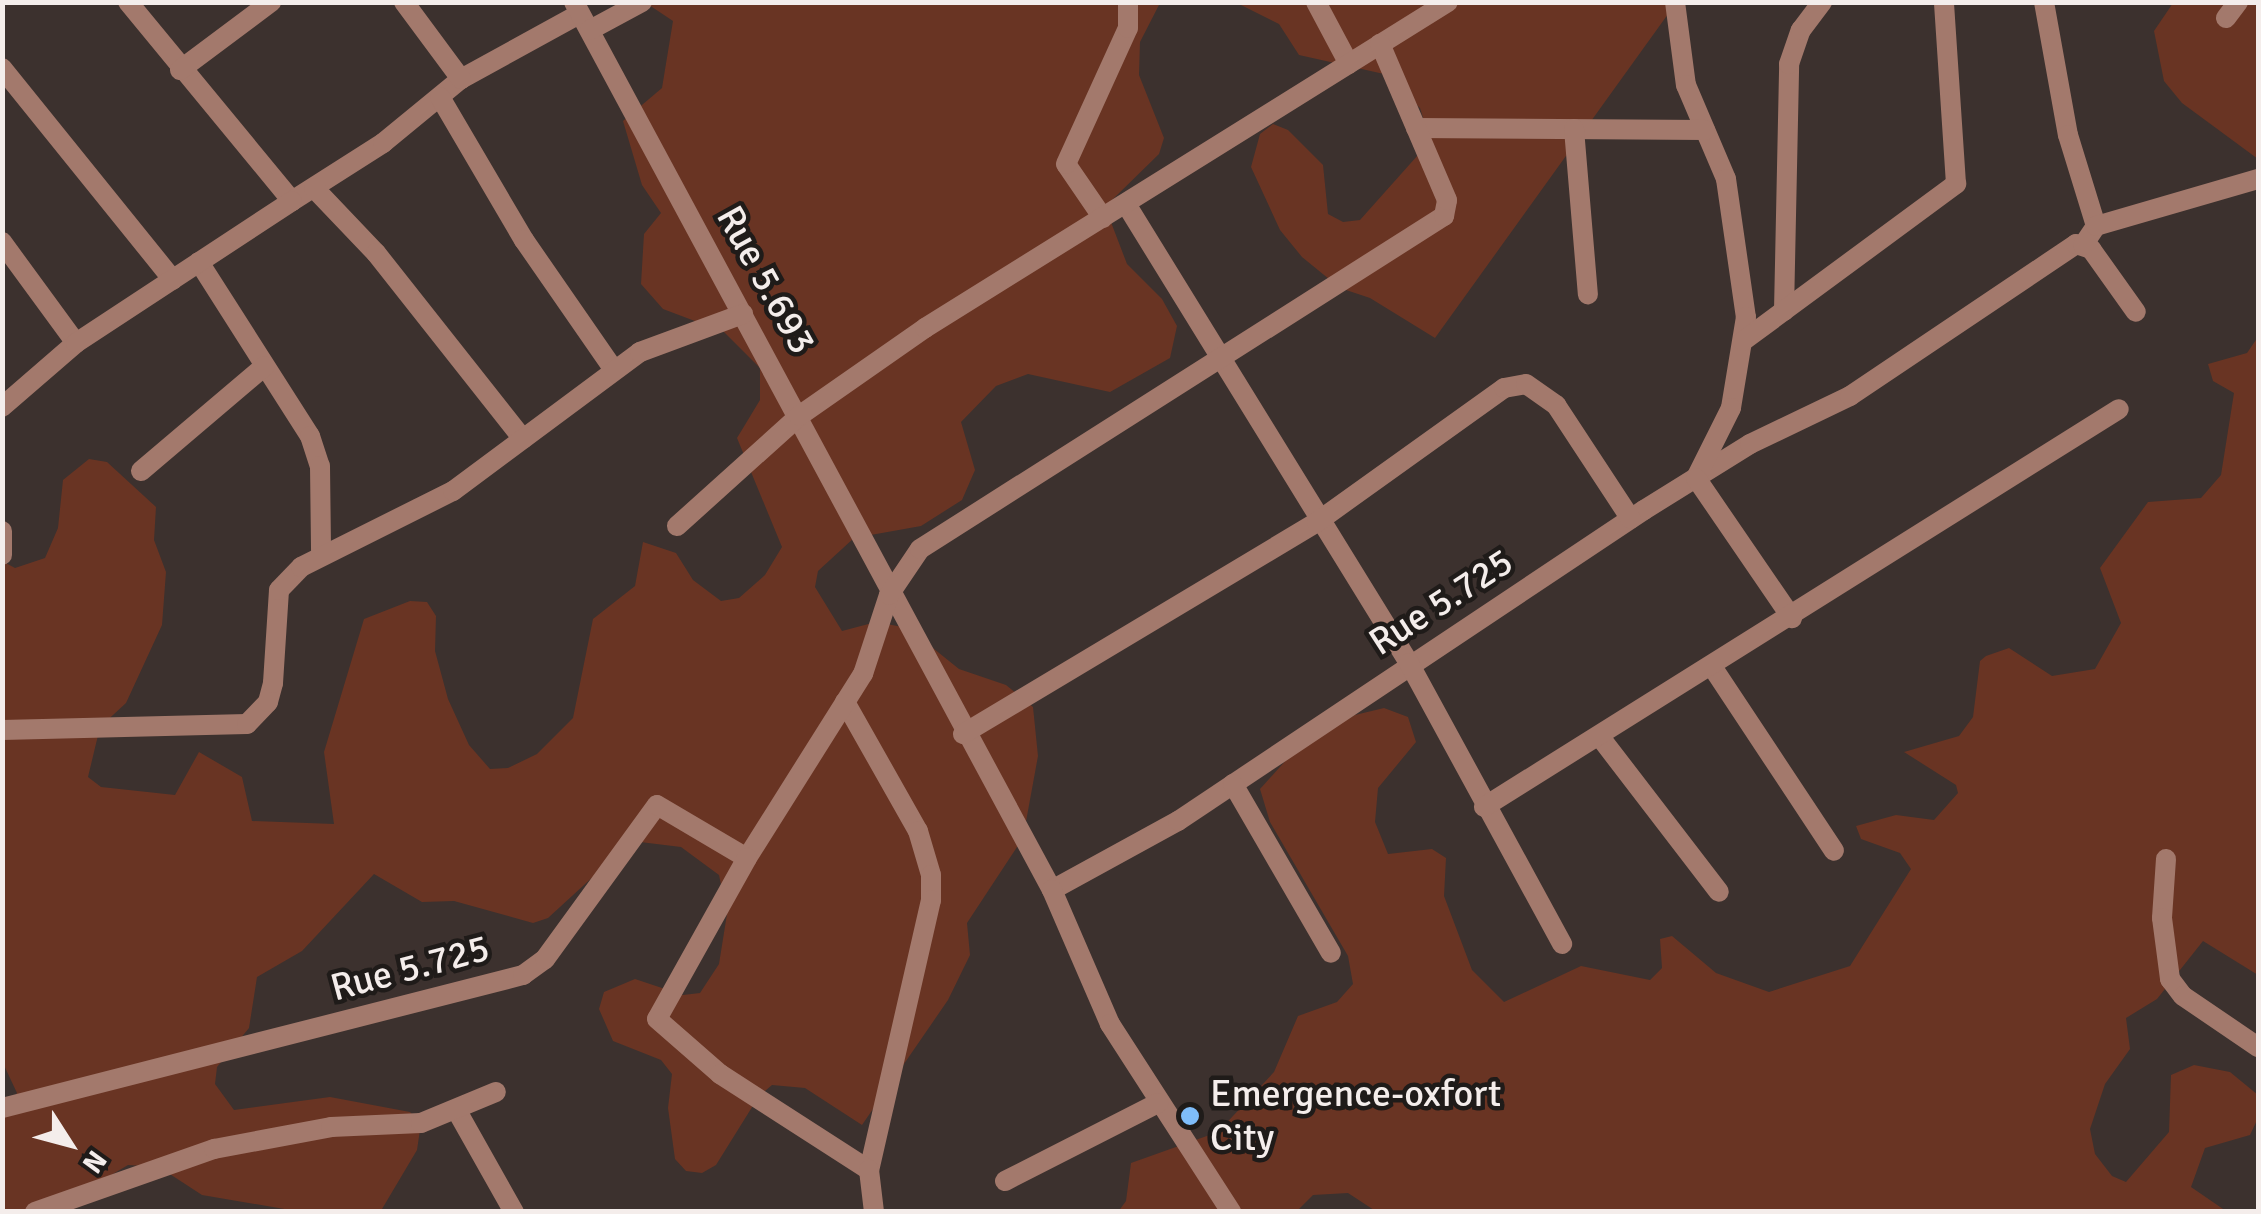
<!DOCTYPE html>
<style>
body{margin:0}
#map{position:relative;width:2261px;height:1214px;overflow:hidden;background:#3c312e;font-family:Signika,sans-serif}
div>[style]{position:absolute}
.green>*{inset:0;background:#693423}
.minor>*{height:20px;margin:-10px;padding:0 10px;transform-origin:10px;border-radius:10px;background:#a3796c}
.dots>*{width:28px;height:28px;translate:-50% -50%;box-sizing:border-box;border:5px solid #1f1b19;border-radius:50%}
span{translate:-50% -50%;white-space:nowrap;text-align:center;line-height:1.15;-webkit-text-stroke:9px #1f1b19;paint-order:stroke}
.street-label{font-size:38px;color:#f4edeb}
.poi-label{font-size:38px;color:#f4edeb}
.left{translate:0 -50%;text-align:left}
.frame{position:absolute;inset:0;border:5px solid #f4edeb;pointer-events:none}
.north{position:absolute;left:20px;top:1094px;width:100px;height:100px;-webkit-text-stroke:8px #1f1b19;paint-order:stroke;rotate:126deg;font-size:28px;font-weight:700;line-height:40px;text-align:center;color:#f4edeb}
.north::after{content:'';display:block;margin:auto;width:35px;height:45px;background:#f4edeb;clip-path:polygon(50% 0,100% 100%,50% 72%,0 100%)}
</style>
<div id="map">
<div class="green">
<i style="clip-path:polygon(646px 3px,1160px 3px,1140px 42px,1139px 75px,1164px 138px,1159px 154px,1112px 200px,1109px 217px,1127px 264px,1162px 299px,1177px 326px,1170px 358px,1110px 392px,1028px 374px,996px 386px,961px 422px,975px 470px,962px 500px,921px 526px,854px 538px,818px 571px,815px 587px,842px 631px,876px 622px,908px 628px,959px 669px,1006px 685px,1033px 707px,1038px 756px,1023px 838px,967px 923px,970px 955px,948px 1000px,862px 1125px,805px 1088px,772px 1085px,759px 1096px,716px 1165px,702px 1173px,686px 1171px,675px 1159px,668px 1108px,672px 1074px,661px 1060px,613px 1041px,599px 1009px,604px 992px,635px 979px,683px 995px,700px 993px,719px 964px,727px 914px,719px 875px,681px 847px,632px 841px,548px 918px,533px 923px,454px 901px,422px 902px,374px 874px,302px 951px,257px 977px,249px 1028px,217px 1067px,215px 1084px,234px 1110px,330px 1097px,410px 1112px,421px 1123px,417px 1150px,382px 1209px,296px 1211px,202px 1195px,159px 1167px,128px 1165px,51px 1211px,3px 1211px,3px 1113px,17px 1093px,2px 1061px,2px 561px,15px 568px,45px 558px,58px 528px,63px 480px,89px 459px,107px 462px,156px 507px,154px 540px,166px 572px,162px 625px,126px 703px,100px 727px,88px 777px,101px 787px,175px 795px,199px 752px,242px 777px,252px 821px,334px 824px,324px 752px,364px 619px,410px 601px,427px 602px,436px 616px,435px 651px,448px 699px,469px 745px,490px 769px,508px 768px,537px 754px,573px 718px,593px 619px,635px 586px,643px 542px,676px 553px,693px 580px,721px 601px,739px 598px,765px 575px,782px 547px,737px 438px,760px 400px,760px 368px,724px 332px,663px 309px,641px 284px,644px 234px,661px 213px,642px 185px,623px 121px,662px 88px,673px 21px)"></i>
<i style="clip-path:polygon(1237px 3px,1676px 3px,1435px 338px,1370px 298px,1340px 288px,1302px 257px,1280px 230px,1251px 167px,1260px 134px,1273px 124px,1288px 130px,1323px 165px,1328px 214px,1343px 222px,1360px 220px,1418px 155px,1425px 124px,1420px 108px,1384px 74px,1299px 55px,1279px 24px)"></i>
<i style="clip-path:polygon(2173px 3px,2258px 3px,2258px 159px,2182px 103px,2164px 81px,2154px 31px)"></i>
<i style="clip-path:polygon(2258px 337px,2258px 975px,2203px 941px,2157px 999px,2126px 1018px,2130px 1049px,2105px 1084px,2090px 1129px,2095px 1154px,2112px 1176px,2126px 1182px,2169px 1132px,2171px 1075px,2194px 1065px,2230px 1072px,2258px 1095px,2258px 1118px,2250px 1135px,2205px 1148px,2191px 1187px,2226px 1211px,1377px 1212px,1348px 1193px,1313px 1195px,1297px 1211px,1118px 1212px,1126px 1201px,1131px 1163px,1218px 1132px,1274px 1072px,1298px 1016px,1337px 1002px,1353px 984px,1348px 956px,1270px 822px,1260px 789px,1298px 747px,1355px 715px,1384px 708px,1408px 717px,1416px 742px,1378px 788px,1375px 822px,1388px 854px,1432px 849px,1446px 858px,1444px 896px,1472px 970px,1504px 1002px,1581px 966px,1650px 980px,1662px 968px,1660px 939px,1672px 936px,1716px 973px,1769px 992px,1850px 966px,1911px 869px,1900px 853px,1861px 839px,1856px 826px,1896px 815px,1934px 820px,1958px 793px,1956px 785px,1904px 752px,1959px 736px,1973px 717px,1980px 661px,1986px 656px,2009px 648px,2052px 676px,2095px 669px,2121px 623px,2100px 568px,2148px 502px,2201px 498px,2221px 475px,2234px 393px,2213px 381px,2208px 364px,2247px 353px)"></i>
</div>
<div class="minor">
<i style="left:128px;top:2px;width:258px;rotate:50.5deg"></i>
<i style="left:292px;top:201px;width:108px;rotate:-32.5deg"></i>
<i style="left:383px;top:143px;width:101px;rotate:-39.4deg"></i>
<i style="left:461px;top:79px;width:135px;rotate:-28.8deg"></i>
<i style="left:404px;top:2px;width:96px;rotate:53.5deg"></i>
<i style="left:574px;top:2px;width:1008px;rotate:61.71deg"></i>
<i style="left:1052px;top:890px;width:144px;rotate:-28.7deg"></i>
<i style="left:1178px;top:821px;width:560px;rotate:-33.72deg"></i>
<i style="left:1644px;top:510px;width:125px;rotate:-31.9deg"></i>
<i style="left:1750px;top:444px;width:111px;rotate:-25.6deg"></i>
<i style="left:1850px;top:396px;width:272px;rotate:-33.9deg"></i>
<i style="left:2076px;top:244px;width:16px;rotate:18deg"></i>
<i style="left:2091px;top:249px;width:77px;rotate:54.5deg"></i>
<i style="left:1316px;top:2px;width:70px;rotate:62deg"></i>
<i style="left:1675px;top:2px;width:84px;rotate:82.5deg"></i>
<i style="left:1686px;top:85px;width:102px;rotate:66.9deg"></i>
<i style="left:1726px;top:179px;width:139px;rotate:81.8deg"></i>
<i style="left:1746px;top:317px;width:92px;rotate:99.4deg"></i>
<i style="left:1731px;top:408px;width:78px;rotate:116.6deg"></i>
<i style="left:1696px;top:478px;width:170px;rotate:55.6deg"></i>
<i style="left:2044px;top:2px;width:135px;rotate:79.8deg"></i>
<i style="left:2068px;top:135px;width:95px;rotate:72.9deg"></i>
<i style="left:2096px;top:226px;width:23px;rotate:124deg"></i>
<i style="left:2226px;top:18px;width:20px;rotate:-53deg"></i>
<i style="left:590px;top:30px;width:59px;rotate:-28.3deg"></i>
<i style="left:2px;top:68px;width:272px;rotate:51.1deg"></i>
<i style="left:180px;top:70px;width:114px;rotate:-36.8deg"></i>
<i style="left:440px;top:97px;width:166px;rotate:59.6deg"></i>
<i style="left:524px;top:240px;width:158px;rotate:55.3deg"></i>
<i style="left:1416px;top:128px;width:289px;rotate:0.4deg"></i>
<i style="left:1574px;top:129px;width:166px;rotate:85.2deg"></i>
<i style="left:314px;top:188px;width:90px;rotate:46.4deg"></i>
<i style="left:376px;top:253px;width:237px;rotate:51.7deg"></i>
<i style="left:1126px;top:204px;width:539px;rotate:58.34deg"></i>
<i style="left:1409px;top:663px;width:320px;rotate:61.4deg"></i>
<i style="left:1103px;top:218px;width:65px;rotate:-124.4deg"></i>
<i style="left:1066px;top:164px;width:149px;rotate:-65.5deg"></i>
<i style="left:1128px;top:28px;width:26px;rotate:-90deg"></i>
<i style="left:2096px;top:226px;width:169px;rotate:-16.2deg"></i>
<i style="left:2px;top:242px;width:125px;rotate:53.8deg"></i>
<i style="left:199px;top:262px;width:206px;rotate:57.5deg"></i>
<i style="left:310px;top:436px;width:32px;rotate:72deg"></i>
<i style="left:320px;top:466px;width:88px;rotate:89.3deg"></i>
<i style="left:1784px;top:311px;width:247px;rotate:-88.8deg"></i>
<i style="left:1789px;top:64px;width:36px;rotate:-71deg"></i>
<i style="left:1801px;top:30px;width:35px;rotate:-53deg"></i>
<i style="left:1743px;top:341px;width:265px;rotate:-36.4deg"></i>
<i style="left:1956px;top:184px;width:182px;rotate:-93.8deg"></i>
<i style="left:2px;top:407px;width:98px;rotate:-40.9deg"></i>
<i style="left:76px;top:343px;width:258px;rotate:-33.3deg"></i>
<i style="left:141px;top:471px;width:162px;rotate:-40.3deg"></i>
<i style="left:677px;top:526px;width:164px;rotate:-42deg"></i>
<i style="left:799px;top:416px;width:154px;rotate:-34.9deg"></i>
<i style="left:925px;top:328px;width:616px;rotate:-31.94deg"></i>
<i style="left:2px;top:531px;width:24px;rotate:90deg"></i>
<i style="left:1713px;top:668px;width:219px;rotate:56.5deg"></i>
<i style="left:845px;top:702px;width:148px;rotate:60.5deg"></i>
<i style="left:918px;top:831px;width:46px;rotate:73.5deg"></i>
<i style="left:931px;top:875px;width:25px;rotate:90deg"></i>
<i style="left:931px;top:900px;width:277px;rotate:102.9deg"></i>
<i style="left:2px;top:730px;width:245px;rotate:-1.4deg"></i>
<i style="left:247px;top:724px;width:30px;rotate:-46deg"></i>
<i style="left:268px;top:702px;width:20px;rotate:-75deg"></i>
<i style="left:273px;top:683px;width:93px;rotate:-86.3deg"></i>
<i style="left:279px;top:590px;width:32px;rotate:-46deg"></i>
<i style="left:301px;top:567px;width:170px;rotate:-26.6deg"></i>
<i style="left:453px;top:491px;width:233px;rotate:-36.6deg"></i>
<i style="left:640px;top:352px;width:110px;rotate:-20.3deg"></i>
<i style="left:963px;top:734px;width:413px;rotate:-30.9deg"></i>
<i style="left:1317px;top:522px;width:230px;rotate:-35.6deg"></i>
<i style="left:1504px;top:388px;width:22px;rotate:-10deg"></i>
<i style="left:1526px;top:384px;width:37px;rotate:35deg"></i>
<i style="left:1556px;top:405px;width:136px;rotate:56.7deg"></i>
<i style="left:1600px;top:737px;width:195px;rotate:52.5deg"></i>
<i style="left:1233px;top:784px;width:195px;rotate:59.9deg"></i>
<i style="left:1484px;top:807px;width:749px;rotate:-32.08deg"></i>
<i style="left:747px;top:858px;width:218px;rotate:-57.8deg"></i>
<i style="left:863px;top:674px;width:83px;rotate:-71.8deg"></i>
<i style="left:889px;top:595px;width:55px;rotate:-56deg"></i>
<i style="left:920px;top:549px;width:621px;rotate:-32.44deg"></i>
<i style="left:1444px;top:216px;width:16px;rotate:-79deg"></i>
<i style="left:1447px;top:200px;width:170px;rotate:-113.2deg"></i>
<i style="left:2166px;top:859px;width:59px;rotate:93.9deg"></i>
<i style="left:2162px;top:918px;width:62px;rotate:82.5deg"></i>
<i style="left:2170px;top:979px;width:21px;rotate:53deg"></i>
<i style="left:2183px;top:996px;width:91px;rotate:34.2deg"></i>
<i style="left:1052px;top:890px;width:146px;rotate:66.6deg"></i>
<i style="left:1110px;top:1024px;width:224px;rotate:57.2deg"></i>
<i style="left:2px;top:1108px;width:538px;rotate:-14.32deg"></i>
<i style="left:523px;top:975px;width:27px;rotate:-36deg"></i>
<i style="left:545px;top:959px;width:190px;rotate:-54deg"></i>
<i style="left:657px;top:805px;width:104px;rotate:30.5deg"></i>
<i style="left:747px;top:858px;width:184px;rotate:119.2deg"></i>
<i style="left:657px;top:1019px;width:84px;rotate:41.1deg"></i>
<i style="left:720px;top:1074px;width:177px;rotate:32.8deg"></i>
<i style="left:869px;top:1170px;width:42px;rotate:83.2deg"></i>
<i style="left:457px;top:1111px;width:116px;rotate:60.6deg"></i>
<i style="left:1005px;top:1181px;width:172px;rotate:-27deg"></i>
<i style="left:35px;top:1212px;width:190px;rotate:-19.4deg"></i>
<i style="left:214px;top:1149px;width:119px;rotate:-10.6deg"></i>
<i style="left:331px;top:1127px;width:90px;rotate:-2.5deg"></i>
<i style="left:421px;top:1123px;width:81px;rotate:-22.5deg"></i>
</div>
<div class="dots">
<i style="left:1190px;top:1116px;background:#7fbdfa"></i>
</div>
<div class="street-label">
<span style="left:766px;top:280px;rotate:61deg">Rue 5.693</span>
<span style="left:1441px;top:602px;rotate:-33deg">Rue 5.725</span>
<span style="left:410px;top:968px;rotate:-15deg">Rue 5.725</span>
</div>
<div class="poi-label">
<span class="left" style="left:1210px;top:1116px">Emergence-oxfort<br>City</span>
</div>
<div class="frame"></div>
<div class="north">N</div>
</div>
